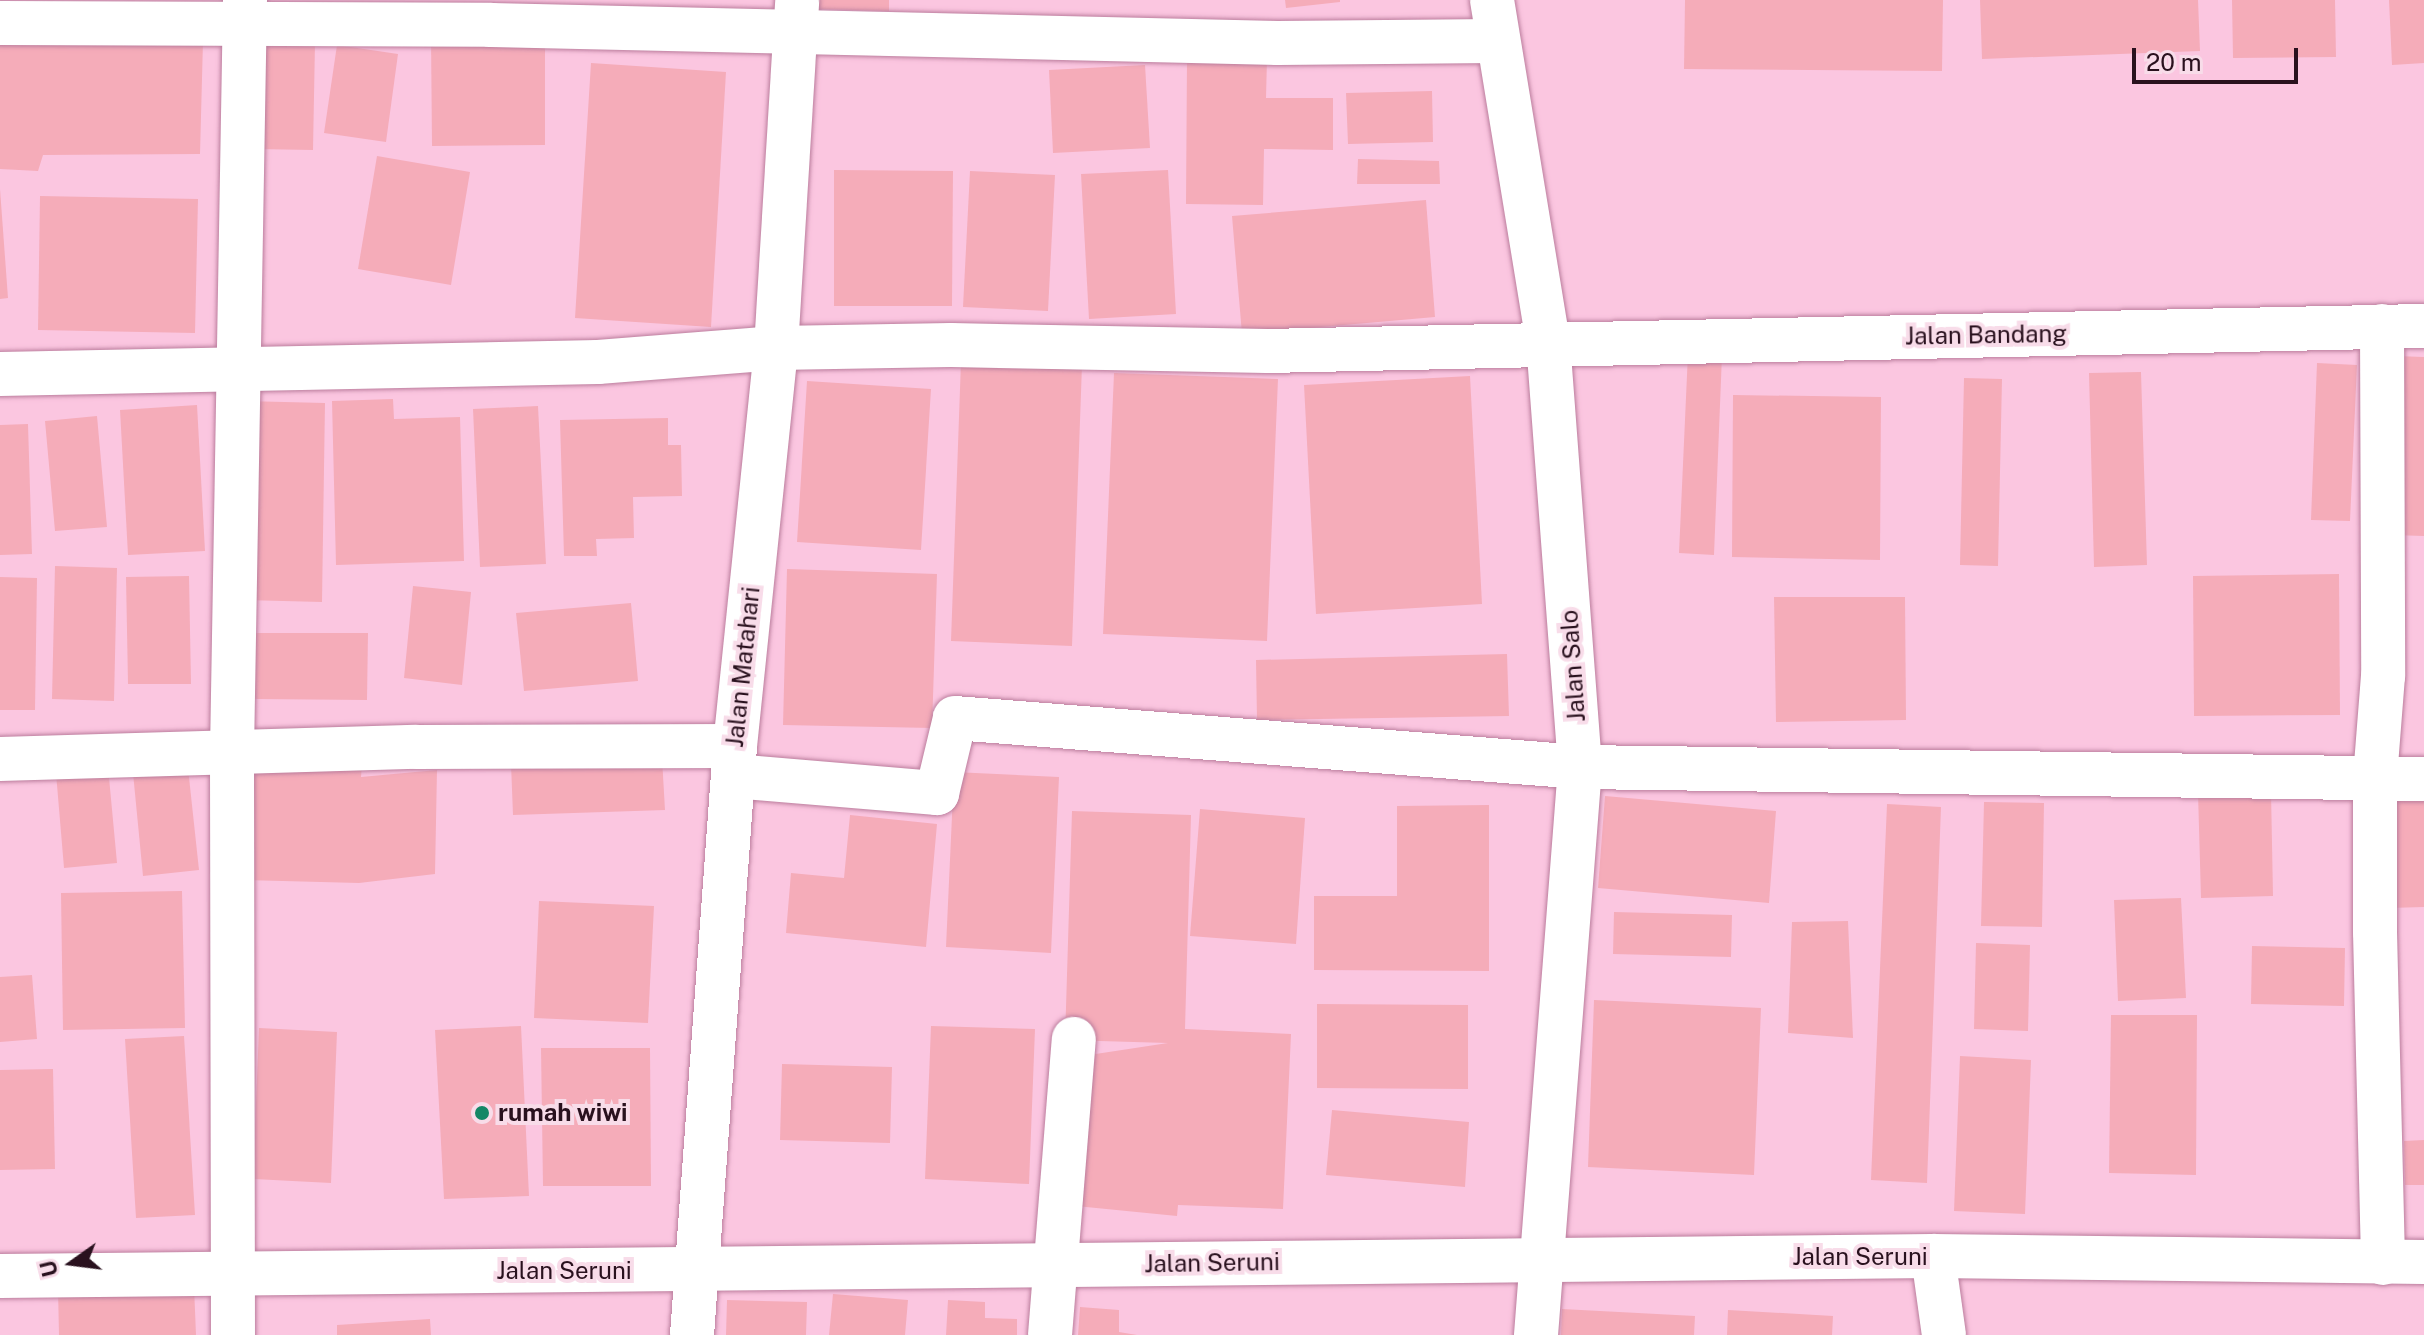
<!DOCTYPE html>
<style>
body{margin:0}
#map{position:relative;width:2424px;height:1335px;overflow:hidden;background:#fbc6e0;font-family:"Public Sans",sans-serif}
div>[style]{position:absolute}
.building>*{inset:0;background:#f5acb9}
.roads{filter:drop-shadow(0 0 2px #bb7d9d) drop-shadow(0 0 2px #bb7d9d)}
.minor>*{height:44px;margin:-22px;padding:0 22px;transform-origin:22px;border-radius:22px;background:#fff}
.dots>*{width:22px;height:22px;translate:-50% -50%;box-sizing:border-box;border:4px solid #f8dce9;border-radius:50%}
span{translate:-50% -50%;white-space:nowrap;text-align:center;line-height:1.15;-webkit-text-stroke:8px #f8dce9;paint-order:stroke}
.street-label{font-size:24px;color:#29111e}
.poi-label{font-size:24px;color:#29111e;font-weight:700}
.left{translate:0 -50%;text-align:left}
.north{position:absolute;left:32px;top:1223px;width:80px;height:80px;-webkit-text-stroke:6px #f8dce9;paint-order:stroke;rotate:256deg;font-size:22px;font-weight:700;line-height:32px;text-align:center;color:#29111e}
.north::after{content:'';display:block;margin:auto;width:28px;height:36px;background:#29111e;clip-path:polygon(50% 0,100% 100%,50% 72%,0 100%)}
.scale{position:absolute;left:2132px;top:48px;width:166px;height:36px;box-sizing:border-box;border:4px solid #29111e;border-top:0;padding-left:10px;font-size:24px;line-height:28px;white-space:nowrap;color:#29111e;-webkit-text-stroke:6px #f8dce9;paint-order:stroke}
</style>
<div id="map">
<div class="building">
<i style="clip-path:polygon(819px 0,889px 0,889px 11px,819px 9px)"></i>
<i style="clip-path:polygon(1285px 0,1340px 0,1340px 2px,1286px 8px)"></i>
<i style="clip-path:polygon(1685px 0,1943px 0,1942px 71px,1684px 69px)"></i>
<i style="clip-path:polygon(1980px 0,2198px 0,2200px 51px,1982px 59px)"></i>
<i style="clip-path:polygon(2232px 0,2335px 0,2336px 57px,2233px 58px)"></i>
<i style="clip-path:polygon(2389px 0,2424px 0,2424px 63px,2392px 65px)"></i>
<i style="clip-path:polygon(431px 37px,545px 38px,545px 145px,432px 146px)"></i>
<i style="clip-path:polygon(0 38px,203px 41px,200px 154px,43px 155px,38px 171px,0 169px)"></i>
<i style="clip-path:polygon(256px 40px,315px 43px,313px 150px,253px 149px)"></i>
<i style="clip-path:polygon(337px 45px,398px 54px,386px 142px,324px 133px)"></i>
<i style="clip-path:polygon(1187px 58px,1267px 59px,1266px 98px,1333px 98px,1333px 150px,1264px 149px,1263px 205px,1186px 204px)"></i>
<i style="clip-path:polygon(591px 63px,726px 72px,711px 327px,575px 318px)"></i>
<i style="clip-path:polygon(1145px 65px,1150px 148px,1053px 153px,1049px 70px)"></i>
<i style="clip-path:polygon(1432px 91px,1433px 142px,1348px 144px,1346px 93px)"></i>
<i style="clip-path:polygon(377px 156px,470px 172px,451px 285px,358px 269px)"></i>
<i style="clip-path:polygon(1358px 159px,1439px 161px,1440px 184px,1357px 184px)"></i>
<i style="clip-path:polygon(834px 170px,953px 171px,952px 306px,834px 306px)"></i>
<i style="clip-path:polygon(1168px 170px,1176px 314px,1089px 319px,1081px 174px)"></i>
<i style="clip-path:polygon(970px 171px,1055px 175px,1048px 311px,963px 307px)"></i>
<i style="clip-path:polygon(0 189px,8px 298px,0 299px)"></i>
<i style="clip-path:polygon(40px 196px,198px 199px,195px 333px,38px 330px)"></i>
<i style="clip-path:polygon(1426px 200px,1435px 317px,1242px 334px,1232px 216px)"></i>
<i style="clip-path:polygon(1688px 353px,1722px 355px,1714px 555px,1679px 553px)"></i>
<i style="clip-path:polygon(2396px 356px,2424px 357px,2424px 536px,2392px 535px)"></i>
<i style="clip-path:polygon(961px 361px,1082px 365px,1072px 646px,951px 641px)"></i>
<i style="clip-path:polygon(2317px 363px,2357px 365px,2350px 521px,2311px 520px)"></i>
<i style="clip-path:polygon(2141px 372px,2147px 565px,2094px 567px,2089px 373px)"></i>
<i style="clip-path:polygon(1114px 373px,1278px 379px,1267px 641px,1103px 634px)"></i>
<i style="clip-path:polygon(1470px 376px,1482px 604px,1316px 614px,1304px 385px)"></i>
<i style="clip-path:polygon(1964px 378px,2002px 379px,1998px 566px,1960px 565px)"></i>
<i style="clip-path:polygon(807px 381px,931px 389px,921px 550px,797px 542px)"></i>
<i style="clip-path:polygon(1733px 395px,1881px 397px,1880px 560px,1732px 557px)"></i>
<i style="clip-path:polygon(393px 399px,394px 419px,460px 417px,464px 561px,336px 565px,332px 401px)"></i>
<i style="clip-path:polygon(249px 401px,325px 403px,322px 602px,245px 600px)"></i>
<i style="clip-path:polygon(197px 405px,205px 551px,128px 555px,120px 410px)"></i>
<i style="clip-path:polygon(538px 406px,546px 564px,480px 567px,473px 409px)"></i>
<i style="clip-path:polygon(97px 416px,107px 527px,55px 531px,45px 421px)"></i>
<i style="clip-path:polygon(668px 418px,668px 445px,681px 445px,682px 496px,633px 497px,634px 538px,596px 539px,597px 556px,564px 556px,560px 420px)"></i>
<i style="clip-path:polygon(28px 424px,32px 554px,0 555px,0 425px)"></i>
<i style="clip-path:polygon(55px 566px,117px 568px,114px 701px,52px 699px)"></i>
<i style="clip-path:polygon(787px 569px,937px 574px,932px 728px,783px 725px)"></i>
<i style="clip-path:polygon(2339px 574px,2340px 715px,2194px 716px,2193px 576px)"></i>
<i style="clip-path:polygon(189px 576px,191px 684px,128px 684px,126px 577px)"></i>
<i style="clip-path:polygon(0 577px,37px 578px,35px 710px,0 710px)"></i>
<i style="clip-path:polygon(413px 586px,471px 592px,462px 685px,404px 678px)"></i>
<i style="clip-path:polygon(1774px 597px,1905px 597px,1906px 720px,1776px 722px)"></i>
<i style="clip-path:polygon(631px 603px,638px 681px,524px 691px,516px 613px)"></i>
<i style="clip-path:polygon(238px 633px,368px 633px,367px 700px,238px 699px)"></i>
<i style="clip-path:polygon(1507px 654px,1509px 716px,1257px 720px,1256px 660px)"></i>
<i style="clip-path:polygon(662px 758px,665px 810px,513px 815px,511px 764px)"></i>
<i style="clip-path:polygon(249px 761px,362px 764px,361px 777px,437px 770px,435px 874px,359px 883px,247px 880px)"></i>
<i style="clip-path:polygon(108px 767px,117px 863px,64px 868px,56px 773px)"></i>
<i style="clip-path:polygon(188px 768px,199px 870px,143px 876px,133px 773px)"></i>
<i style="clip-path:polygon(954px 772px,1059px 777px,1051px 953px,946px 947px)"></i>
<i style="clip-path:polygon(2271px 791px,2273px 896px,2201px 898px,2198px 793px)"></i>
<i style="clip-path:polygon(1605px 796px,1776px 811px,1769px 903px,1598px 888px)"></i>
<i style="clip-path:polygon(2388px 797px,2424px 797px,2424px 907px,2389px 908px)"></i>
<i style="clip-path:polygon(1984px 802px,2044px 803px,2042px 927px,1981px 926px)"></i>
<i style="clip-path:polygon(1887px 804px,1941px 807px,1927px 1183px,1871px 1180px)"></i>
<i style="clip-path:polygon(1489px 805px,1489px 971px,1314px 970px,1314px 896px,1397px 896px,1397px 806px)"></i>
<i style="clip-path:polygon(1200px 809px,1305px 818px,1296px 944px,1190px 936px)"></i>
<i style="clip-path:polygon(1072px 811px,1191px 815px,1185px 1029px,1291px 1034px,1283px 1209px,1178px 1205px,1177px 1216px,1076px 1206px,1089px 1055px,1168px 1043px,1065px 1040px)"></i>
<i style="clip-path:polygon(850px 815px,937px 824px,926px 947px,786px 933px,791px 873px,844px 878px)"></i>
<i style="clip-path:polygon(182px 891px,185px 1028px,63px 1030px,61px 893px)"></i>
<i style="clip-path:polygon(2181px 898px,2186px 998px,2118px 1001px,2114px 900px)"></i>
<i style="clip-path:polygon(539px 901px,654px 906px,648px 1023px,534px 1018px)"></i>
<i style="clip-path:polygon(1614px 912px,1732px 915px,1731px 957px,1613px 954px)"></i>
<i style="clip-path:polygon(1848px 921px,1853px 1038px,1788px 1033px,1792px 922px)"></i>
<i style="clip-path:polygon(1976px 943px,2030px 945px,2028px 1031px,1974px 1029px)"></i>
<i style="clip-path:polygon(2252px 946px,2345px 948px,2344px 1006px,2251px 1004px)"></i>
<i style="clip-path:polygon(32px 975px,37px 1039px,0 1042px,0 977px)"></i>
<i style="clip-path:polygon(1594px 1000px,1761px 1008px,1754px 1175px,1588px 1167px)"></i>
<i style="clip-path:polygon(1317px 1004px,1468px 1005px,1468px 1089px,1317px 1088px)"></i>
<i style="clip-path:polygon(2111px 1015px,2197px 1015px,2196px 1175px,2109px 1173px)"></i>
<i style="clip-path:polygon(521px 1026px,529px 1196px,444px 1199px,435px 1030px)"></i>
<i style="clip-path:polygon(931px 1026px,1035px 1029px,1029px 1184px,925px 1179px)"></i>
<i style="clip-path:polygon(259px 1028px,337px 1032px,331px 1183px,253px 1179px)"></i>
<i style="clip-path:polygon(184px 1036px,195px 1215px,136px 1218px,125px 1039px)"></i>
<i style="clip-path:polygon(541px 1048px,650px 1048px,651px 1186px,543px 1186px)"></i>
<i style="clip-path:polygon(1960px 1056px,2031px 1060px,2025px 1214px,1954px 1211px)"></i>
<i style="clip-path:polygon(782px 1064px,892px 1067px,890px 1143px,780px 1140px)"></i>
<i style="clip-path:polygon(53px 1069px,55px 1169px,0 1170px,0 1070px)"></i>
<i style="clip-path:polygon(1332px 1110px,1469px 1122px,1465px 1187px,1326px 1175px)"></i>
<i style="clip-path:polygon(2424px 1140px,2424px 1185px,2405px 1185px,2404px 1141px)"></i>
<i style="clip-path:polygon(194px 1286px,196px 1335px,59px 1335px,58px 1289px)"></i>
<i style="clip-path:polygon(833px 1294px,908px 1300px,905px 1335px,829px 1335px)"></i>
<i style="clip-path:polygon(727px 1300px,807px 1302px,806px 1335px,726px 1335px)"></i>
<i style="clip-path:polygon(948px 1300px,985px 1302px,985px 1318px,1017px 1319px,1017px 1335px,946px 1335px)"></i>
<i style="clip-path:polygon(1080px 1307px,1119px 1310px,1119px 1332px,1137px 1335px,1078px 1335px)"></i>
<i style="clip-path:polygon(1562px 1309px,1695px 1316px,1694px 1335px,1561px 1335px)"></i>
<i style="clip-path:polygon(1728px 1310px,1833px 1316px,1832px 1335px,1727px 1335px)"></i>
<i style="clip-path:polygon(430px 1319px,431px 1335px,337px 1335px,337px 1325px)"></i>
</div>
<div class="roads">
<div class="minor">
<i style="left:1492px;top:0;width:346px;rotate:80.7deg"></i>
<i style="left:1548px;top:341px;width:427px;rotate:85.7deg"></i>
<i style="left:1580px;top:767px;width:570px;rotate:94.43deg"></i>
<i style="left:0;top:23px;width:491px;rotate:0.2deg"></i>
<i style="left:491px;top:25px;width:787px;rotate:1.31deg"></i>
<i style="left:1278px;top:43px;width:217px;rotate:-0.5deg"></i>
<i style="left:2382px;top:326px;width:350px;rotate:89.8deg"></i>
<i style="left:2383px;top:676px;width:101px;rotate:94.5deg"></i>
<i style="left:2375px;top:777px;width:155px;rotate:90deg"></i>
<i style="left:2375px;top:932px;width:331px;rotate:88.6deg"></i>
<i style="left:0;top:374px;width:598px;rotate:-1.15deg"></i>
<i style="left:598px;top:362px;width:179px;rotate:-4.5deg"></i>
<i style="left:776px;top:348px;width:175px;rotate:-1deg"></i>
<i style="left:951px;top:345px;width:316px;rotate:1.1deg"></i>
<i style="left:1267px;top:351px;width:1157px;rotate:-1.24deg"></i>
<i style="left:0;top:759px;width:416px;rotate:-1.7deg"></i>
<i style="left:416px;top:747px;width:319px;rotate:-0.2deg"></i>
<i style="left:733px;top:776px;width:205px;rotate:4.8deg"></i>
<i style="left:937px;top:793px;width:77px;rotate:-76.5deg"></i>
<i style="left:955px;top:718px;width:627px;rotate:4.48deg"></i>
<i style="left:1580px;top:767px;width:844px;rotate:0.81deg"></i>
<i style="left:1933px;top:1256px;width:80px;rotate:82.1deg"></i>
<i style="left:0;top:1276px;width:1933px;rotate:-0.59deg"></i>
<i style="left:1933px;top:1256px;width:491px;rotate:0.7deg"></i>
<i style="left:233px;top:1335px;width:583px;rotate:-90.1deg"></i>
<i style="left:232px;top:752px;width:752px;rotate:-89.01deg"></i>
<i style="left:692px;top:1335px;width:591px;rotate:-85.82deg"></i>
<i style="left:735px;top:746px;width:400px;rotate:-84.1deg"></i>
<i style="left:776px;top:348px;width:347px;rotate:-86.5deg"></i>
<i style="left:1050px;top:1335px;width:297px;rotate:-85.4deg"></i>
</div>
</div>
<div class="dots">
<i style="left:482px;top:1113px;background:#148766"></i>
</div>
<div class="street-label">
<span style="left:1986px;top:335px;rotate:-1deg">Jalan Bandang</span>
<span style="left:1573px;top:666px;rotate:-94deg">Jalan Salo</span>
<span style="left:743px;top:667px;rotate:-84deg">Jalan Matahari</span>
<span style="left:1860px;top:1257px">Jalan Seruni</span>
<span style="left:1212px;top:1263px;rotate:-1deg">Jalan Seruni</span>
<span style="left:564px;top:1271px">Jalan Seruni</span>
</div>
<div class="poi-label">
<span class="left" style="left:498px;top:1113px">rumah wiwi</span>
</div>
<div class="north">U</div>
<div class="scale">20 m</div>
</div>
